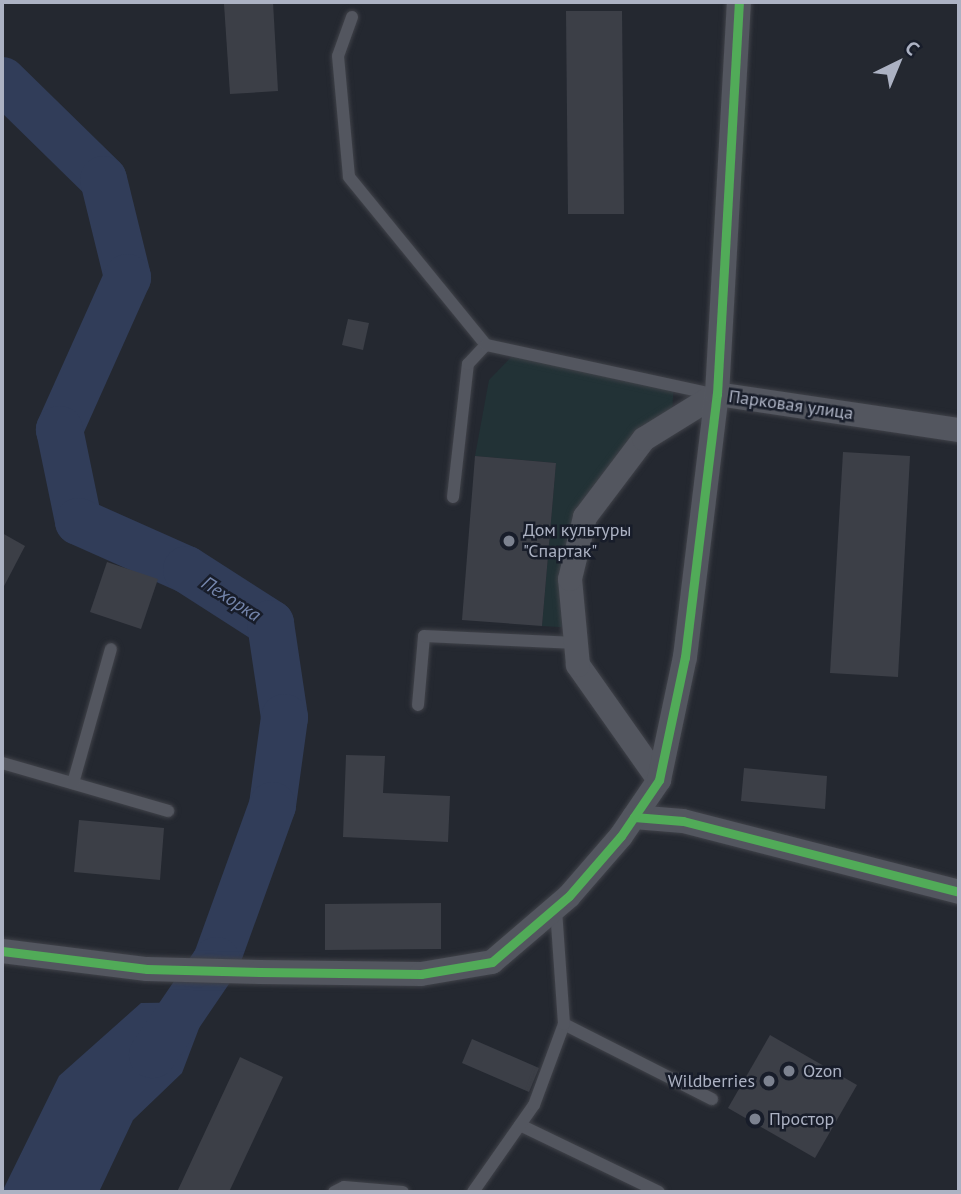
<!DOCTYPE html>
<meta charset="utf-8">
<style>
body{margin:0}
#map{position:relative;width:961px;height:1194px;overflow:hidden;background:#242830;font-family:"PT Sans",sans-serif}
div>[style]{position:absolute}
.green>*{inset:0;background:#223236}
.water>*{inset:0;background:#313d59}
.river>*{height:47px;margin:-23.5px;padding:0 23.5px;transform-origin:23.5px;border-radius:23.5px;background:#313d59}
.building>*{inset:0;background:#3c3f47}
.roads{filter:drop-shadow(0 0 2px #404249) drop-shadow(0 0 2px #404249)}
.lane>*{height:12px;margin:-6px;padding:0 6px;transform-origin:6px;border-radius:6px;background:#53565f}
.street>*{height:24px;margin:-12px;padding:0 12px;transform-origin:12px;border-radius:12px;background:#53565f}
.cycleway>*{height:9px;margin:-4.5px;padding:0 4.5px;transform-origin:4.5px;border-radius:4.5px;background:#51ab58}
.dots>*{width:19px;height:19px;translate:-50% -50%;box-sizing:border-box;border:4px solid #181d2a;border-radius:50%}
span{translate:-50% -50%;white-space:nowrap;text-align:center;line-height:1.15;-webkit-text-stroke:5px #181d2a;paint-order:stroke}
.street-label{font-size:18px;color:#acb2c3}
.poi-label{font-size:18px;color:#acb2c3}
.left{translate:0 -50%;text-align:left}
.right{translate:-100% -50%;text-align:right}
.water-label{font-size:19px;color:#7485ab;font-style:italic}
.frame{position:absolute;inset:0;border:4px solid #acb2c3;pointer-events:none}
.north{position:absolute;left:863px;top:28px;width:70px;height:70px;-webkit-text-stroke:5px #181d2a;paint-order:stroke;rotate:43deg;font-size:19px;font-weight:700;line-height:28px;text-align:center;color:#acb2c3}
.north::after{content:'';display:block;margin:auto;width:24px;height:32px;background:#acb2c3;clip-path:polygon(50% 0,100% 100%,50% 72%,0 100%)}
</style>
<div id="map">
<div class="green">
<i style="clip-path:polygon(517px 351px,674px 384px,671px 425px,585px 517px,574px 628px,542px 626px,556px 463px,475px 456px,489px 380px)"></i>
</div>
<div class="water">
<i style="clip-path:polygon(209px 1002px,182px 1073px,133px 1120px,99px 1192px,2px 1192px,59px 1076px,141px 1003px)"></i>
</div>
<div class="river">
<i style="left:2px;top:80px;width:141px;rotate:44.4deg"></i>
<i style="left:103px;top:179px;width:101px;rotate:76.2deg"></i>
<i style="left:127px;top:277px;width:167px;rotate:114.1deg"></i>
<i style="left:59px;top:429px;width:94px;rotate:78.3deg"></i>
<i style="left:78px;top:521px;width:118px;rotate:24deg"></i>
<i style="left:186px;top:569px;width:100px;rotate:32.7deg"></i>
<i style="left:270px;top:623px;width:95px;rotate:81.5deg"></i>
<i style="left:284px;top:717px;width:89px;rotate:97.8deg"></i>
<i style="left:272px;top:805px;width:165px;rotate:109.9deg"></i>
<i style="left:216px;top:960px;width:114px;rotate:124.2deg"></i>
</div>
<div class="building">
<i style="clip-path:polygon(273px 2px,278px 91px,230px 94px,224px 4px)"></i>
<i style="clip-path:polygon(566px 11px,622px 11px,624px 214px,568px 214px)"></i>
<i style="clip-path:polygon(348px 319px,369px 323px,363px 350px,342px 345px)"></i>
<i style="clip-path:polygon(843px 452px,910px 456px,898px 677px,830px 673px)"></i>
<i style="clip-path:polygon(475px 456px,556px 463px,542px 626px,462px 620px)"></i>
<i style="clip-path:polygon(2px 533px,25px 546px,2px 590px)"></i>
<i style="clip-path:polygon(107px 562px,158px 579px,141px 629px,90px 612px)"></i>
<i style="clip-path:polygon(346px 755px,385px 756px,383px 793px,450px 796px,448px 842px,343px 837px)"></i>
<i style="clip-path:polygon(744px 768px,827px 776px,825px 809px,741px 801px)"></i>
<i style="clip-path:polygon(79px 820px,164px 828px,160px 880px,74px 872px)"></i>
<i style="clip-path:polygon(441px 903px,441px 949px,325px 950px,325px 904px)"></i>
<i style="clip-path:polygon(770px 1035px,857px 1085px,815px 1158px,728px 1108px)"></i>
<i style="clip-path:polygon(472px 1039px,539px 1068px,529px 1092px,462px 1063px)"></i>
<i style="clip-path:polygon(240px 1057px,283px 1077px,229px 1192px,177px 1192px)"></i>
</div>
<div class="roads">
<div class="lane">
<i style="left:352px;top:17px;width:41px;rotate:109.7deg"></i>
<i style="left:338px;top:56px;width:121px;rotate:84.8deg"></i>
<i style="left:349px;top:177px;width:217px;rotate:50.8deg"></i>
<i style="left:453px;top:497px;width:134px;rotate:-83.6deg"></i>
<i style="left:468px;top:364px;width:26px;rotate:-47deg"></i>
<i style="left:486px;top:345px;width:232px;rotate:12.2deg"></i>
<i style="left:418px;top:705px;width:69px;rotate:-85deg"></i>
<i style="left:424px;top:636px;width:152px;rotate:2.6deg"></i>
<i style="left:2px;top:763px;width:173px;rotate:16.1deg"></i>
<i style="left:73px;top:783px;width:139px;rotate:-74.2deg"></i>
<i style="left:564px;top:1024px;width:166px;rotate:26.9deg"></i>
<i style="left:520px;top:1125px;width:154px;rotate:25.7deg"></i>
<i style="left:334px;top:1192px;width:11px;rotate:-27deg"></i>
<i style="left:344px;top:1187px;width:59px;rotate:4.8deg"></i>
<i style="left:473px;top:1192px;width:106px;rotate:-55deg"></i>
<i style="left:534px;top:1105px;width:86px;rotate:-69.7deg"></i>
<i style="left:564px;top:1024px;width:115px;rotate:-94deg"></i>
</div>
<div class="street">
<i style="left:659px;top:780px;width:141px;rotate:-125.2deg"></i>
<i style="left:578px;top:665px;width:86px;rotate:-95.3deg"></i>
<i style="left:570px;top:579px;width:64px;rotate:-76.4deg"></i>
<i style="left:585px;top:517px;width:98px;rotate:-52.9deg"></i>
<i style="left:644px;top:439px;width:86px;rotate:-31.7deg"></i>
<i style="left:717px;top:394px;width:245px;rotate:8.5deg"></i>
<i style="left:634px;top:817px;width:49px;rotate:4.7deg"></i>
<i style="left:683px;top:821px;width:285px;rotate:14.4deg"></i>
<i style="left:2px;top:951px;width:146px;rotate:7.1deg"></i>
<i style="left:147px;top:969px;width:113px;rotate:1.5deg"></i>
<i style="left:260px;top:972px;width:161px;rotate:0.7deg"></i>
<i style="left:421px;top:974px;width:72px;rotate:-9.6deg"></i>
<i style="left:492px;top:962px;width:101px;rotate:-40.6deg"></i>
<i style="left:569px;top:896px;width:79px;rotate:-49.1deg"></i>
<i style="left:621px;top:836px;width:68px;rotate:-55.8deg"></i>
<i style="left:659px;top:780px;width:126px;rotate:-78.1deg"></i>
<i style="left:685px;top:657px;width:265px;rotate:-83.1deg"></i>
<i style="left:717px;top:394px;width:393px;rotate:-86.8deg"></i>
</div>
</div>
<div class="cycleway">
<i style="left:634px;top:817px;width:49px;rotate:4.7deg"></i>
<i style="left:683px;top:821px;width:285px;rotate:14.4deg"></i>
<i style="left:2px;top:951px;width:146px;rotate:7.1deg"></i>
<i style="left:147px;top:969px;width:113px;rotate:1.5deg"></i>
<i style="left:260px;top:972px;width:161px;rotate:0.7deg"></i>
<i style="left:421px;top:974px;width:72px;rotate:-9.6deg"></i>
<i style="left:492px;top:962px;width:101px;rotate:-40.6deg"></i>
<i style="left:569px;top:896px;width:79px;rotate:-49.1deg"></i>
<i style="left:621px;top:836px;width:68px;rotate:-55.8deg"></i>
<i style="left:659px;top:780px;width:126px;rotate:-78.1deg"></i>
<i style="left:685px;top:657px;width:265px;rotate:-83.1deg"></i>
<i style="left:717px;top:394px;width:393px;rotate:-86.8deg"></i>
</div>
<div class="dots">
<i style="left:509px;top:541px;background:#7c8290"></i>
<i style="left:789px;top:1071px;background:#7c8290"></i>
<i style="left:769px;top:1081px;background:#7c8290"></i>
<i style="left:755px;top:1119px;background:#7c8290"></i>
</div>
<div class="street-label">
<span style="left:791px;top:405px;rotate:8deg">Парковая улица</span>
</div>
<div class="poi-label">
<span class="left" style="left:523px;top:541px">Дом культуры<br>"Спартак"</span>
<span class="left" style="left:803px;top:1071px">Ozon</span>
<span class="right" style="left:755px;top:1081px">Wildberries</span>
<span class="left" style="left:769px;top:1119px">Простор</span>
</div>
<div class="water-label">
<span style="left:231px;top:599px;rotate:33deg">Пехорка</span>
</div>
<div class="frame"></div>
<div class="north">С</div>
</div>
